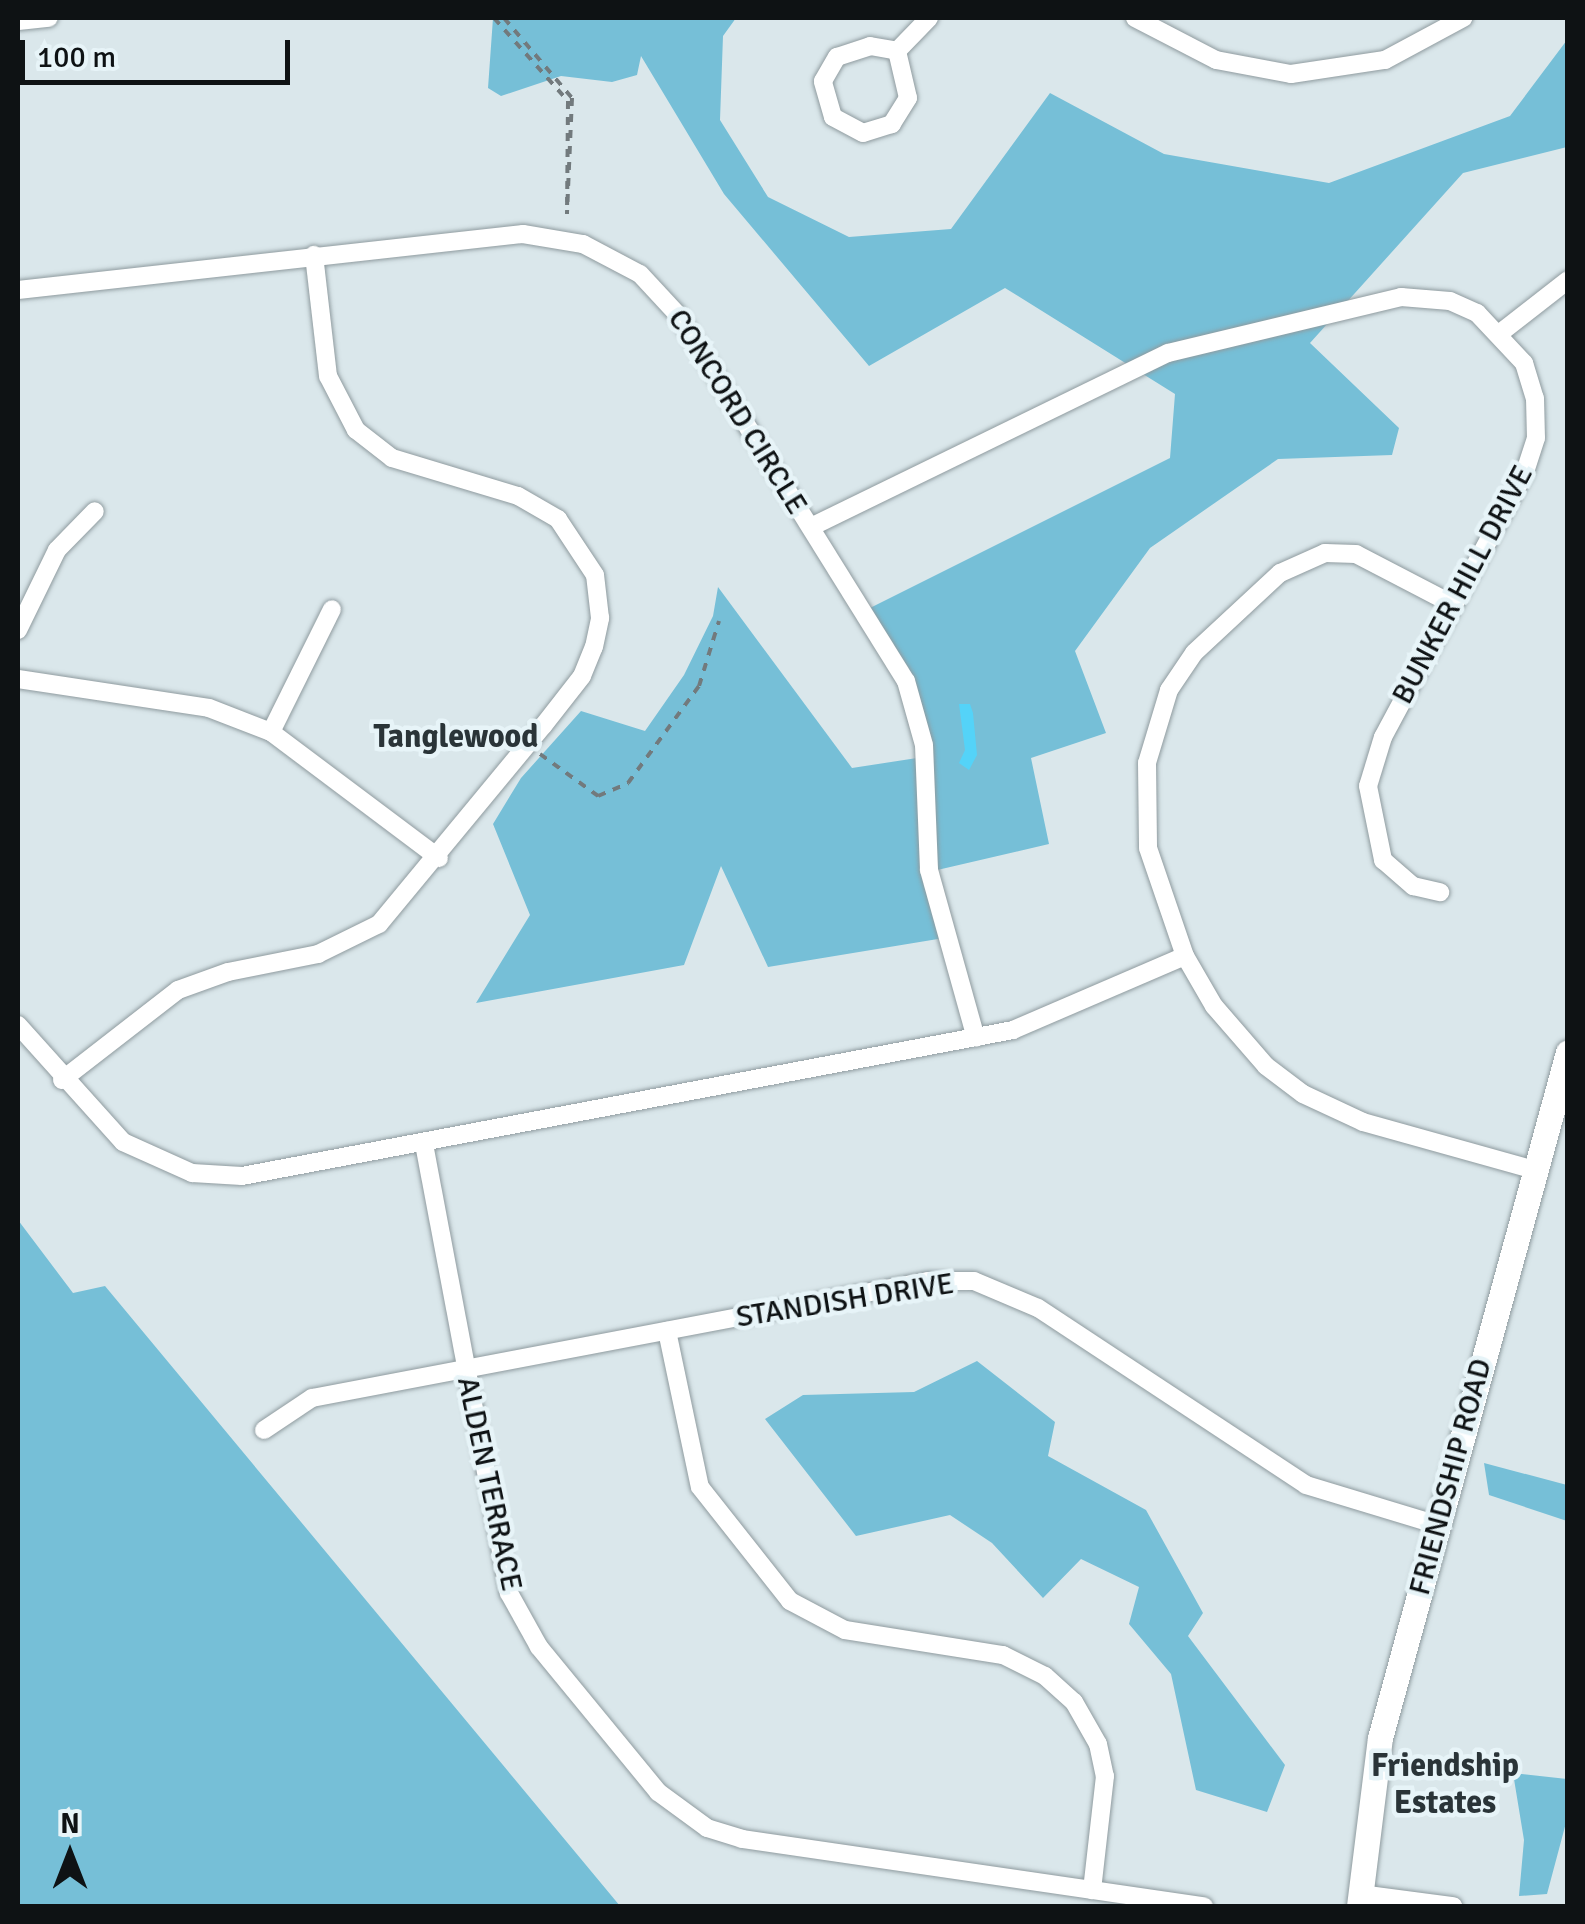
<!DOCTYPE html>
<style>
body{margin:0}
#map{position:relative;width:1585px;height:1924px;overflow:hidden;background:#dae7eb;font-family:Signika,sans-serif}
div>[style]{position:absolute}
.green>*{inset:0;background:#76bfd7}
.water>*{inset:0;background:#54d3f8}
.path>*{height:4px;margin-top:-2px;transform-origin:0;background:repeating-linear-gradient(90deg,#727a7d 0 8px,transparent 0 16px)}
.roads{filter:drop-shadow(0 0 2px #8f9b9f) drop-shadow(0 0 2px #8f9b9f)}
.street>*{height:18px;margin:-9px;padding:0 9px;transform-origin:9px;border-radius:9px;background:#fff}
.secondary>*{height:25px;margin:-12.5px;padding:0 12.5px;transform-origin:12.5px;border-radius:12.5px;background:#fff}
span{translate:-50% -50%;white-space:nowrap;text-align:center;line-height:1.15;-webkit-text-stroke:9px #e7f4f8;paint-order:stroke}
.street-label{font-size:30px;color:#0e1214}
.neighbourhood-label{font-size:32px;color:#2a3438;font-weight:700}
.frame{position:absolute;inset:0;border:20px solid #0e1214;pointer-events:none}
.north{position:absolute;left:20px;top:1804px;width:100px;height:100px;-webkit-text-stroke:8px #e7f4f8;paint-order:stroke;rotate:0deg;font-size:28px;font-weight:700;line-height:40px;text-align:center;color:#0e1214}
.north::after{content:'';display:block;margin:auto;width:35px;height:45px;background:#0e1214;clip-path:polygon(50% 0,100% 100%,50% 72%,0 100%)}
.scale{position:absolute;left:20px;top:40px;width:270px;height:45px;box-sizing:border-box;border:5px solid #0e1214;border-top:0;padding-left:12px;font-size:30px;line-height:35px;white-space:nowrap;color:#0e1214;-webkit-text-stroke:8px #e7f4f8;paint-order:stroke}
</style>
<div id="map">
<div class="green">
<i style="clip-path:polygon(493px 18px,736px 18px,723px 36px,720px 120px,768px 197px,849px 237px,951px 229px,1050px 93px,1164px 154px,1329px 183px,1510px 116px,1567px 40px,1567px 147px,1463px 173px,1310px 343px,1399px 428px,1392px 455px,1278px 459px,1150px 548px,1075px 651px,1106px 733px,1031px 758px,1049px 844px,933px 871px,950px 937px,768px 967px,721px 866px,684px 965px,476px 1003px,530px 915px,493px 824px,521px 778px,581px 711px,645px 731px,684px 675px,713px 616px,718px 587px,852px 768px,930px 756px,870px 608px,1170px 458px,1175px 394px,1005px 288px,869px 366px,724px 194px,641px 56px,637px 75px,612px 82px,561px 76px,501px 96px,488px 88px)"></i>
<i style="clip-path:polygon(18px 1220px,73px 1293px,105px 1286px,620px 1906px,18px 1906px)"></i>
<i style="clip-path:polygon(977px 1361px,1055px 1422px,1048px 1456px,1146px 1510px,1203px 1613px,1188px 1636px,1285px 1765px,1267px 1812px,1196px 1790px,1171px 1674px,1129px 1624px,1139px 1587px,1081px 1559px,1043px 1598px,992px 1543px,950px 1515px,856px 1536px,765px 1419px,803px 1395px,914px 1392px)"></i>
<i style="clip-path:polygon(1484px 1463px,1567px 1485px,1567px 1521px,1489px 1495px)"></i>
<i style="clip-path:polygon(1513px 1773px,1567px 1779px,1567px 1819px,1547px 1894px,1519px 1896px,1524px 1840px)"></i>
</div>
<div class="water">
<i style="clip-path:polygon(959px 704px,970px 704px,973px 713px,977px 755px,969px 770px,959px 763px,965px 750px)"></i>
</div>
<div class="path">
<i style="left:494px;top:18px;width:111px;rotate:48.3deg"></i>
<i style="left:568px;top:101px;width:113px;rotate:90.5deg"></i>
<i style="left:504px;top:18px;width:105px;rotate:49.6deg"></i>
<i style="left:572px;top:98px;width:116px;rotate:92.5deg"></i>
<i style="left:540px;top:754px;width:72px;rotate:35.9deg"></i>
<i style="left:598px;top:796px;width:33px;rotate:-23deg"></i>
<i style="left:628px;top:783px;width:120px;rotate:-53.8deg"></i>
<i style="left:699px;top:686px;width:68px;rotate:-72.9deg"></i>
</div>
<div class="roads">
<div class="street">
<i style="left:1135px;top:18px;width:91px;rotate:27.4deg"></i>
<i style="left:1216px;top:60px;width:76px;rotate:10.6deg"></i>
<i style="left:1291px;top:74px;width:95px;rotate:-8.5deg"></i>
<i style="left:1385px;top:60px;width:89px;rotate:-28.3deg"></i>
<i style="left:18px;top:21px;width:31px;rotate:-6deg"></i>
<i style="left:870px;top:46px;width:27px;rotate:10deg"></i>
<i style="left:897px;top:51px;width:48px;rotate:76.8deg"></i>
<i style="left:908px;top:98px;width:31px;rotate:122deg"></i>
<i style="left:892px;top:124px;width:30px;rotate:163deg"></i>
<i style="left:863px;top:133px;width:34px;rotate:-152deg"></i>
<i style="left:833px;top:117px;width:37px;rotate:-106deg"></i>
<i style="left:823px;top:81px;width:28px;rotate:-60deg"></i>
<i style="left:837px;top:57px;width:35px;rotate:-18deg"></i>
<i style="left:897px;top:51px;width:46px;rotate:-45.9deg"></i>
<i style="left:18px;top:290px;width:508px;rotate:-6.33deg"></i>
<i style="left:523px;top:234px;width:61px;rotate:9.5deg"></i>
<i style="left:583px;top:244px;width:64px;rotate:27.8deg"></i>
<i style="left:640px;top:274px;width:56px;rotate:47.2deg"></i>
<i style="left:678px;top:315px;width:431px;rotate:58.1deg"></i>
<i style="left:906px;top:681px;width:66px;rotate:74.3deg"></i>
<i style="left:924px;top:745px;width:125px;rotate:87.7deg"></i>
<i style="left:929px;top:870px;width:174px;rotate:74.4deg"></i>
<i style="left:1500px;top:333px;width:86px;rotate:-37.9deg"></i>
<i style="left:811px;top:527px;width:397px;rotate:-26deg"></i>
<i style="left:1168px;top:353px;width:240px;rotate:-13.5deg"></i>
<i style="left:1401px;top:297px;width:49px;rotate:4.7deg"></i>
<i style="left:1450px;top:301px;width:30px;rotate:24deg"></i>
<i style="left:1477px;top:313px;width:69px;rotate:46.8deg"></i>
<i style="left:1524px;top:363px;width:37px;rotate:73deg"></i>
<i style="left:1535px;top:398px;width:40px;rotate:88.6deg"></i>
<i style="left:1536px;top:438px;width:38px;rotate:108deg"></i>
<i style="left:1524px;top:474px;width:298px;rotate:118.2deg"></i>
<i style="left:1383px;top:737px;width:51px;rotate:107deg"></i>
<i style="left:1368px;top:786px;width:76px;rotate:78.5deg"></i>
<i style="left:1383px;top:860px;width:40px;rotate:41deg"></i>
<i style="left:1413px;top:886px;width:28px;rotate:13deg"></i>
<i style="left:1454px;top:605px;width:110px;rotate:-152.5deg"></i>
<i style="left:1356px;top:554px;width:31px;rotate:-178deg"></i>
<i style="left:1325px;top:553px;width:49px;rotate:156deg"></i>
<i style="left:1280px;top:573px;width:117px;rotate:137.1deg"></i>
<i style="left:1194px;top:653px;width:45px;rotate:124deg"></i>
<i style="left:1169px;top:690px;width:76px;rotate:106.8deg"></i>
<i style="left:1147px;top:763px;width:85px;rotate:89.3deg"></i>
<i style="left:1148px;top:848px;width:114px;rotate:71.1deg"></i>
<i style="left:1185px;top:956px;width:58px;rotate:59.9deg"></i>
<i style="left:1214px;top:1006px;width:79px;rotate:49.1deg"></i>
<i style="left:1266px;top:1066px;width:46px;rotate:37.1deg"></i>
<i style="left:1303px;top:1094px;width:66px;rotate:25deg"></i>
<i style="left:1363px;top:1122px;width:179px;rotate:15.6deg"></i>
<i style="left:18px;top:630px;width:89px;rotate:-64deg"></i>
<i style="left:57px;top:550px;width:54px;rotate:-45.7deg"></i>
<i style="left:18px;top:679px;width:193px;rotate:8.6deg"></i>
<i style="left:209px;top:708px;width:66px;rotate:21.2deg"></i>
<i style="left:271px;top:732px;width:210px;rotate:36.9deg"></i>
<i style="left:271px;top:732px;width:137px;rotate:-63.6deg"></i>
<i style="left:18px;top:1025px;width:157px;rotate:48.1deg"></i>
<i style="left:123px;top:1142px;width:76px;rotate:24.2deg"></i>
<i style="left:192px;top:1173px;width:50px;rotate:3.4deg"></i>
<i style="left:242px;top:1176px;width:785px;rotate:-10.72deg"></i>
<i style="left:1013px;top:1030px;width:187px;rotate:-23.3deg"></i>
<i style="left:62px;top:1080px;width:147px;rotate:-37.8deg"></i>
<i style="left:178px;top:990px;width:53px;rotate:-19.8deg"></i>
<i style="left:228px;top:972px;width:92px;rotate:-11.3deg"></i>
<i style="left:318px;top:954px;width:68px;rotate:-26.2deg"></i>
<i style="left:379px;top:924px;width:257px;rotate:-50.4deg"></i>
<i style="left:543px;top:726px;width:63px;rotate:-52deg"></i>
<i style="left:582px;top:676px;width:31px;rotate:-68deg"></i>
<i style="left:594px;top:647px;width:30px;rotate:-78deg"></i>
<i style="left:600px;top:618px;width:43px;rotate:-96.6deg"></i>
<i style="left:595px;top:575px;width:67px;rotate:-123.5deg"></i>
<i style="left:558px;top:519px;width:46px;rotate:-150.1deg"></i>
<i style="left:518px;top:496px;width:132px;rotate:-163.2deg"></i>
<i style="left:392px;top:458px;width:46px;rotate:-142.1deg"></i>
<i style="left:356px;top:430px;width:61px;rotate:-117.4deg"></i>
<i style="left:328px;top:376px;width:122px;rotate:-96.6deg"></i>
<i style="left:424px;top:1144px;width:457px;rotate:79.3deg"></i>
<i style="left:509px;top:1593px;width:62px;rotate:60.9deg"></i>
<i style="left:539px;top:1647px;width:188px;rotate:50.6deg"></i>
<i style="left:658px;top:1792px;width:61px;rotate:36.3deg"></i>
<i style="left:707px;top:1828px;width:37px;rotate:17deg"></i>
<i style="left:742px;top:1839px;width:467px;rotate:8.3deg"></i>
<i style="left:667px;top:1331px;width:159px;rotate:78.1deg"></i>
<i style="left:700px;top:1487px;width:145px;rotate:51.7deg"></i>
<i style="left:790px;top:1601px;width:62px;rotate:27.8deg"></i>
<i style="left:845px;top:1630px;width:160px;rotate:9deg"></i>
<i style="left:1003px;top:1655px;width:47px;rotate:26.6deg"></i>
<i style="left:1045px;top:1676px;width:39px;rotate:42deg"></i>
<i style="left:1074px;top:1702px;width:48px;rotate:60.3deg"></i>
<i style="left:1098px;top:1744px;width:33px;rotate:78deg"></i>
<i style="left:1105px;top:1776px;width:115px;rotate:96.5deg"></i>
<i style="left:264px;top:1430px;width:58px;rotate:-33.7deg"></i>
<i style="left:312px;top:1398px;width:627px;rotate:-10.75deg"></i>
<i style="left:928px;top:1281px;width:46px"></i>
<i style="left:974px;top:1281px;width:69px;rotate:22.9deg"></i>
<i style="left:1038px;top:1308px;width:321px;rotate:33.4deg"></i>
<i style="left:1306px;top:1485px;width:138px;rotate:16.9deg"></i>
<i style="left:1360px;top:1894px;width:94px;rotate:7.4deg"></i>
</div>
<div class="secondary">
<i style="left:1359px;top:1906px;width:169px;rotate:-82.9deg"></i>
<i style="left:1380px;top:1738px;width:711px;rotate:-74.67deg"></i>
</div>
</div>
<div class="street-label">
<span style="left:737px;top:412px;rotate:58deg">CONCORD CIRCLE</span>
<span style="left:1463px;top:585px;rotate:-62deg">BUNKER HILL DRIVE</span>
<span style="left:845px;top:1301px;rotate:-9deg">STANDISH DRIVE</span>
<span style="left:1451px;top:1477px;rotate:-75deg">FRIENDSHIP ROAD</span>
<span style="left:489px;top:1484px;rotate:78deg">ALDEN TERRACE</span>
</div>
<div class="neighbourhood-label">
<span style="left:456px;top:737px">Tanglewood</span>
<span style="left:1445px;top:1785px">Friendship<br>Estates</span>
</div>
<div class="frame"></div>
<div class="north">N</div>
<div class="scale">100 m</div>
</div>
